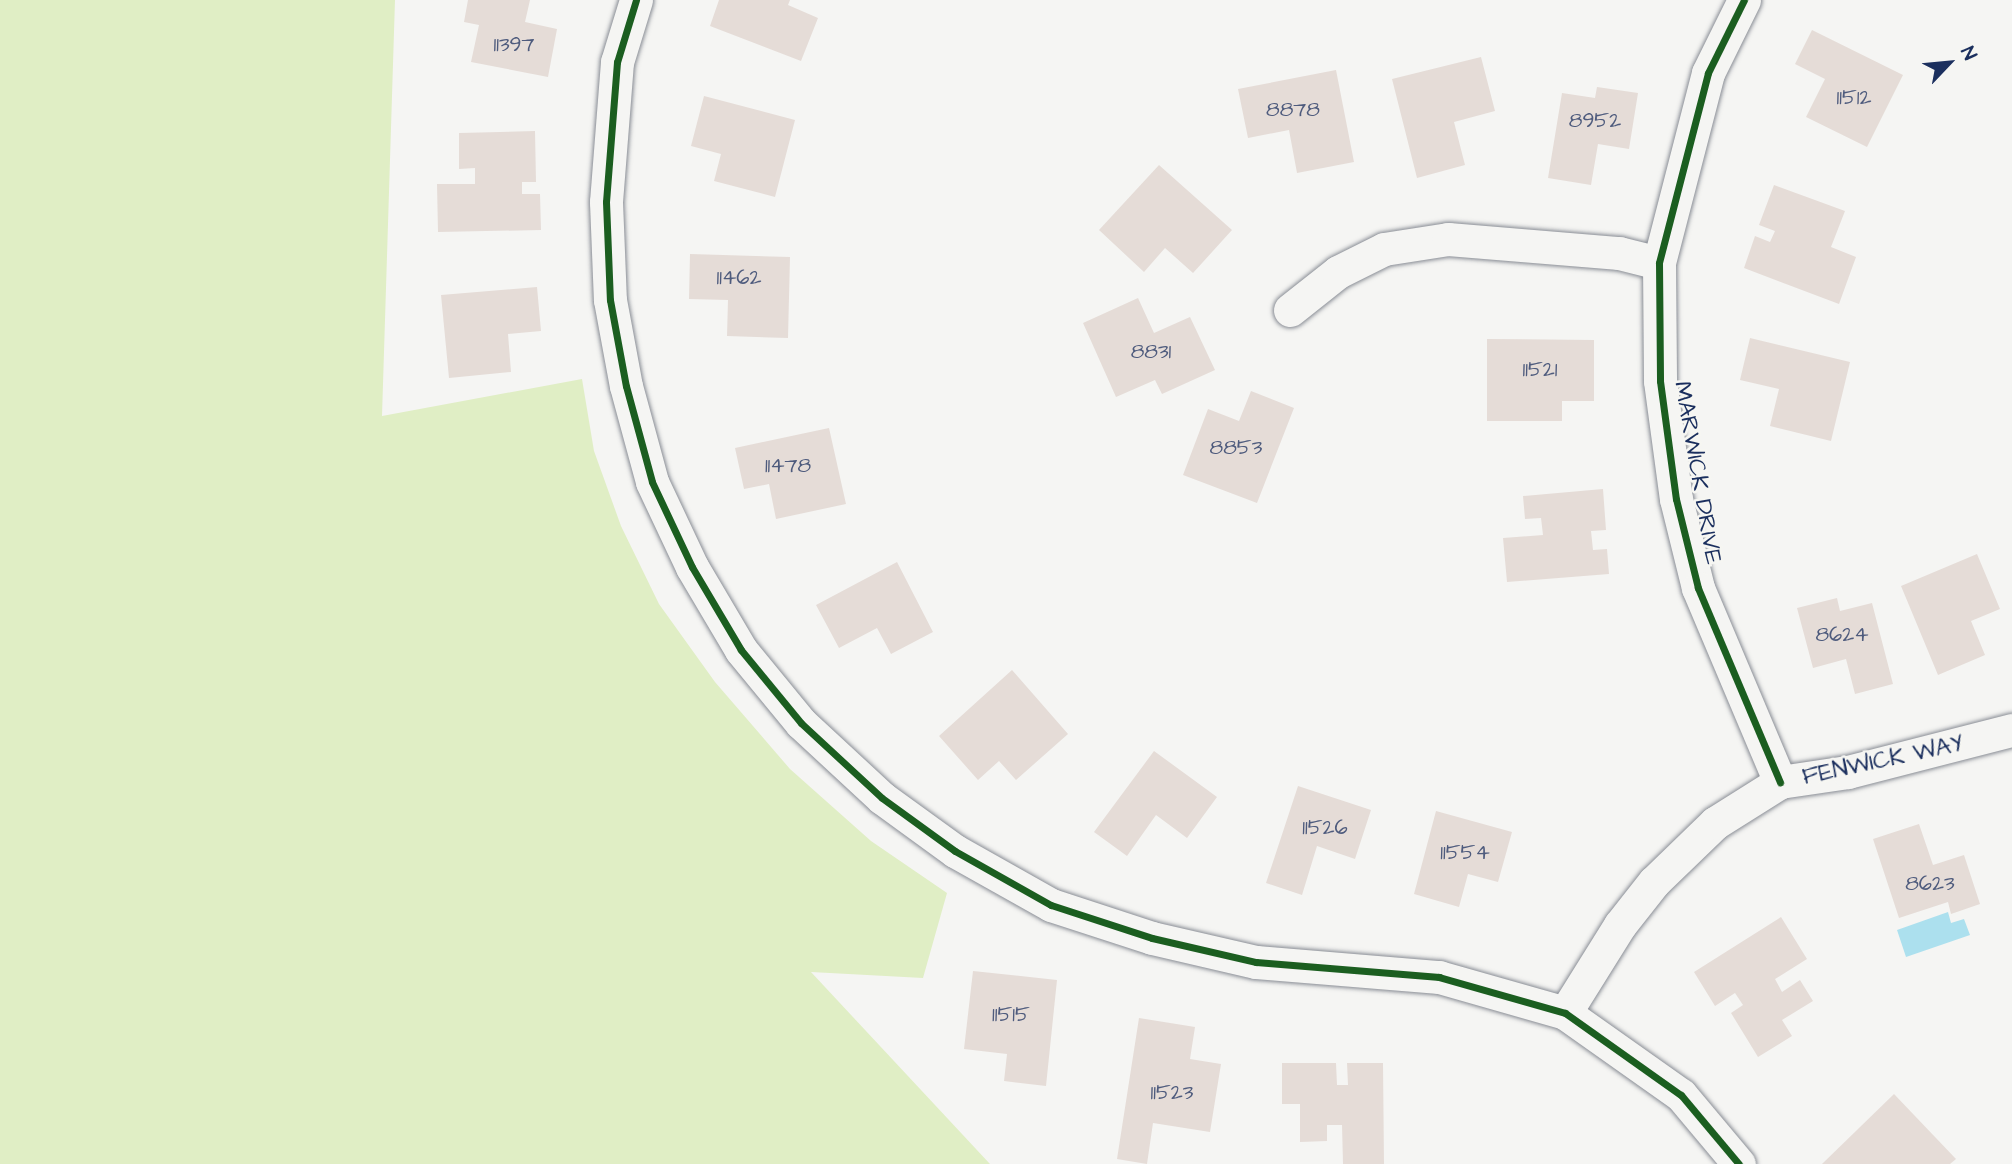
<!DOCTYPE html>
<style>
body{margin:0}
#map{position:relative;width:2012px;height:1164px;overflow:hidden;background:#f5f5f3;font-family:"Architects Daughter",sans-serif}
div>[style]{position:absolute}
.green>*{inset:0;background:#e0eec5}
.water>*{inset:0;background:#ace0ee}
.building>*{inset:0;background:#e5dcd7}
.roads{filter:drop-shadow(0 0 2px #898d95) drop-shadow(0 0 2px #898d95)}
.street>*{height:33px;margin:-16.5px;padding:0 16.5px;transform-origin:16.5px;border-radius:16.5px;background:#f5f5f3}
.cycleway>*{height:7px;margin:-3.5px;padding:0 3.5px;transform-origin:3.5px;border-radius:3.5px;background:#1b5e20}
span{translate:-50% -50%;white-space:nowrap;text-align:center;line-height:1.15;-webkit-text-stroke:5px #f6f6f2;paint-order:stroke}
.number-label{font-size:21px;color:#4e5b7d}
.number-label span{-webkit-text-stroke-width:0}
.street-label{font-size:24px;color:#1b2f5e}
.north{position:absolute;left:1914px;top:28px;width:70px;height:70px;-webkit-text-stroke:5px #f6f6f2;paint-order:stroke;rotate:64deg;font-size:19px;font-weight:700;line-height:28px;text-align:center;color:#1b2f5e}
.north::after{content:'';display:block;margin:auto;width:24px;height:32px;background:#1b2f5e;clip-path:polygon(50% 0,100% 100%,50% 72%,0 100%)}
</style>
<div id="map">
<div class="green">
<i style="clip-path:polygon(0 0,395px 0,382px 416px,582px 379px,594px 451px,621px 526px,659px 604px,715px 682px,790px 769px,871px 841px,947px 893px,923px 978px,811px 972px,990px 1164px,0 1164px)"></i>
</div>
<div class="water">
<i style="clip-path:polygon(1948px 912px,1951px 923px,1964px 919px,1970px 935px,1906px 957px,1897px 930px)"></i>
</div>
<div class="building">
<i style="clip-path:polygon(468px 0,530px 0,525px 22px,557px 29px,548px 77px,471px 62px,479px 25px,464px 22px)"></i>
<i style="clip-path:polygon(719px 0,790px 0,788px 5px,818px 18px,801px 61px,710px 26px)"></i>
<i style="clip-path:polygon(1812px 30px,1903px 75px,1867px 147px,1806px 117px,1825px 79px,1795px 64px)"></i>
<i style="clip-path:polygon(1481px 57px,1495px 111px,1454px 122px,1465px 165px,1417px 178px,1392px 79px)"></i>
<i style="clip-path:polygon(1336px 70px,1354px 162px,1297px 173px,1289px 130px,1248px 138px,1238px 89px)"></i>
<i style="clip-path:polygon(1597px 87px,1638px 93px,1629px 149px,1598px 144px,1591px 185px,1548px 178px,1562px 93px,1595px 98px)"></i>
<i style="clip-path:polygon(704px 96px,795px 120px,775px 197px,714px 181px,721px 154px,691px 146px)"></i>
<i style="clip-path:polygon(535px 131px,536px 182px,522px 182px,522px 194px,540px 194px,541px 230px,438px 232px,437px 184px,475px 184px,475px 168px,459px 169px,459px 133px)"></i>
<i style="clip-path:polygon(1159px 165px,1232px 230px,1193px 273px,1165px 248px,1144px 272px,1099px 230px)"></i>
<i style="clip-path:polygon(1774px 185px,1845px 211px,1831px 247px,1856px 257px,1839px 304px,1744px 268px,1755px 236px,1770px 242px,1775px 231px,1759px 225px)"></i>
<i style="clip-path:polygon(690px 254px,790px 257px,788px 338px,727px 336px,728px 300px,689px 299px)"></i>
<i style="clip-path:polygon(537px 287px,541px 331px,508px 334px,511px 372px,449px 378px,441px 295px)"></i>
<i style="clip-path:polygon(1138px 298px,1154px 333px,1190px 317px,1215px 370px,1162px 394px,1155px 380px,1116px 397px,1083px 323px)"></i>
<i style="clip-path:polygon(1750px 338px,1850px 362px,1831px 441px,1770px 426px,1779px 389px,1740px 380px)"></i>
<i style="clip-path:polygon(1487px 339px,1594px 340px,1594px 401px,1562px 401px,1562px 421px,1487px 421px)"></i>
<i style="clip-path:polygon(1251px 391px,1294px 408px,1257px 503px,1183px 475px,1208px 409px,1239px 421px)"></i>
<i style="clip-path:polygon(829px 428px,846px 504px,776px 519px,769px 484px,744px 489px,735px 448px)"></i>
<i style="clip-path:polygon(1603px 489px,1606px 530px,1591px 531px,1593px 550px,1607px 549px,1609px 574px,1507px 582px,1503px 538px,1543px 535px,1541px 518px,1525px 519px,1523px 496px)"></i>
<i style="clip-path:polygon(1977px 554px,2000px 609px,1971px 621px,1985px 655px,1938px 675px,1901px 586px)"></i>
<i style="clip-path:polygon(897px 562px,933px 632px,891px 654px,877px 628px,839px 648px,816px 605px)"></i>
<i style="clip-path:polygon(1837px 598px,1840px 611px,1872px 603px,1893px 684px,1855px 694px,1846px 659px,1813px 668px,1797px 608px)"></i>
<i style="clip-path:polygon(1012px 670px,1068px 734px,1016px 780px,999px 761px,978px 780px,939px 736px)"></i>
<i style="clip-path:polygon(1154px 751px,1217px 797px,1187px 838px,1156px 815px,1127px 856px,1094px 832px)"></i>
<i style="clip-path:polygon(1298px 786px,1371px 810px,1355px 859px,1317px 846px,1302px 895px,1266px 883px)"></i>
<i style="clip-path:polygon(1436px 811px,1512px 832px,1498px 882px,1468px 874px,1459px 907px,1414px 894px)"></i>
<i style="clip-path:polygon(1919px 824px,1933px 865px,1964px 855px,1980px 904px,1951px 914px,1948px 902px,1899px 918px,1873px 839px)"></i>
<i style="clip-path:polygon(1781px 917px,1807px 959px,1775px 979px,1782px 992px,1800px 980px,1813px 1001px,1782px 1020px,1792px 1036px,1758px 1057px,1731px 1013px,1743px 1005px,1735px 993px,1715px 1006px,1694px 972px)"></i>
<i style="clip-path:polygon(973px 971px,1057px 980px,1046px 1086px,1004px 1081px,1007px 1054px,964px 1049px)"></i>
<i style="clip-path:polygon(1139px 1018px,1195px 1027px,1190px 1059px,1221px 1064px,1210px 1132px,1153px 1123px,1147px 1164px,1117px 1159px)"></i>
<i style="clip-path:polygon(1282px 1063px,1336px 1063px,1337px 1085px,1348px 1085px,1347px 1063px,1383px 1063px,1384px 1164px,1343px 1164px,1342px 1125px,1327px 1125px,1327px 1141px,1300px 1142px,1300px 1104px,1282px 1104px)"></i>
<i style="clip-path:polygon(1894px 1094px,1956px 1159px,1950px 1164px,1822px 1164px)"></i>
</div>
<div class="roads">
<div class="street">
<i style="left:636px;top:0;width:65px;rotate:107deg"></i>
<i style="left:617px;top:62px;width:140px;rotate:94.5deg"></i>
<i style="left:606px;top:202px;width:98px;rotate:87.7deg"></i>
<i style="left:610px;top:300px;width:87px;rotate:79.5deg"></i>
<i style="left:626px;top:386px;width:99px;rotate:74.8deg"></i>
<i style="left:652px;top:482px;width:94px;rotate:64.8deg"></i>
<i style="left:692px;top:567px;width:96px;rotate:59.4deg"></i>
<i style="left:741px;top:650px;width:94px;rotate:50.6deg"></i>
<i style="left:801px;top:723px;width:110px;rotate:42.8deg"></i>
<i style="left:882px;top:798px;width:90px;rotate:36deg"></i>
<i style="left:955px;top:851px;width:110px;rotate:29.4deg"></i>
<i style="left:1051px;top:905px;width:106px;rotate:18.1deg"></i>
<i style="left:1152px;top:938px;width:107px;rotate:13deg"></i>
<i style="left:1256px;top:962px;width:184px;rotate:4.7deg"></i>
<i style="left:1439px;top:977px;width:131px;rotate:15.9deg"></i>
<i style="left:1565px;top:1013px;width:142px;rotate:35.3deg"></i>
<i style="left:1681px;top:1095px;width:90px;rotate:50deg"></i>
<i style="left:1744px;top:0;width:81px;rotate:116.3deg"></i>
<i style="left:1708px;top:73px;width:196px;rotate:104.5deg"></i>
<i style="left:1659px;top:263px;width:118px;rotate:89.5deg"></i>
<i style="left:1660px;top:381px;width:119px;rotate:82.3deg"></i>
<i style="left:1676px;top:499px;width:92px;rotate:76.1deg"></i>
<i style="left:1698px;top:588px;width:211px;rotate:67.1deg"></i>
<i style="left:1290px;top:310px;width:61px;rotate:-38.4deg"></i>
<i style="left:1338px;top:272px;width:51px;rotate:-26.6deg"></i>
<i style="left:1384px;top:249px;width:65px;rotate:-8.9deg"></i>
<i style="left:1448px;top:239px;width:172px;rotate:4.7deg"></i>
<i style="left:1619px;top:253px;width:41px;rotate:14deg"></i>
<i style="left:1565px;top:1013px;width:104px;rotate:-58deg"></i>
<i style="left:1620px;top:925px;width:55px;rotate:-51.7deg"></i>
<i style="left:1654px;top:882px;width:85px;rotate:-44deg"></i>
<i style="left:1715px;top:823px;width:77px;rotate:-32.2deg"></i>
<i style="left:1780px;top:782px;width:69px;rotate:-8.4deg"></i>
<i style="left:1848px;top:772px;width:169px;rotate:-14.4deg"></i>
</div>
</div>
<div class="cycleway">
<i style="left:636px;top:0;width:65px;rotate:107deg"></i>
<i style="left:617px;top:62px;width:140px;rotate:94.5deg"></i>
<i style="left:606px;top:202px;width:98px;rotate:87.7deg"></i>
<i style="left:610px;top:300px;width:87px;rotate:79.5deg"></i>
<i style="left:626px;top:386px;width:99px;rotate:74.8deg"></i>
<i style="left:652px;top:482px;width:94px;rotate:64.8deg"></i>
<i style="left:692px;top:567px;width:96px;rotate:59.4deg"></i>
<i style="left:741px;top:650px;width:94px;rotate:50.6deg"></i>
<i style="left:801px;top:723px;width:110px;rotate:42.8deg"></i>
<i style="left:882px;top:798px;width:90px;rotate:36deg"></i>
<i style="left:955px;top:851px;width:110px;rotate:29.4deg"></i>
<i style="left:1051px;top:905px;width:106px;rotate:18.1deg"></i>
<i style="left:1152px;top:938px;width:107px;rotate:13deg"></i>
<i style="left:1256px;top:962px;width:184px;rotate:4.7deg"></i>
<i style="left:1439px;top:977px;width:131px;rotate:15.9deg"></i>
<i style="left:1565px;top:1013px;width:142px;rotate:35.3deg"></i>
<i style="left:1681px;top:1095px;width:90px;rotate:50deg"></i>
<i style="left:1744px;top:0;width:81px;rotate:116.3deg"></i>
<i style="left:1708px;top:73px;width:196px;rotate:104.5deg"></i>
<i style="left:1659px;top:263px;width:118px;rotate:89.5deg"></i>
<i style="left:1660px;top:381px;width:119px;rotate:82.3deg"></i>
<i style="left:1676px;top:499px;width:92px;rotate:76.1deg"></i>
<i style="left:1698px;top:588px;width:211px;rotate:67.1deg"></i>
</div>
<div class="number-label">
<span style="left:514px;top:45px">11397</span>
<span style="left:1854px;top:98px">11512</span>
<span style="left:1293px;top:110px">8878</span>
<span style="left:1595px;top:121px">8952</span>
<span style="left:739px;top:278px">11462</span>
<span style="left:1151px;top:352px">8831</span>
<span style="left:1540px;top:370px">11521</span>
<span style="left:1236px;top:448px">8853</span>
<span style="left:788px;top:466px">11478</span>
<span style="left:1842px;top:635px">8624</span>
<span style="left:1325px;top:828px">11526</span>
<span style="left:1465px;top:853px">11554</span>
<span style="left:1930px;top:884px">8623</span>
<span style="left:1011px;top:1015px">11515</span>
<span style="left:1172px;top:1093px">11523</span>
</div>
<div class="street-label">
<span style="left:1697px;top:473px;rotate:80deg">MARWICK DRIVE</span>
<span style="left:1883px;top:761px;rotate:-12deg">FENWICK WAY</span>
</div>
<div class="north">N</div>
</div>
